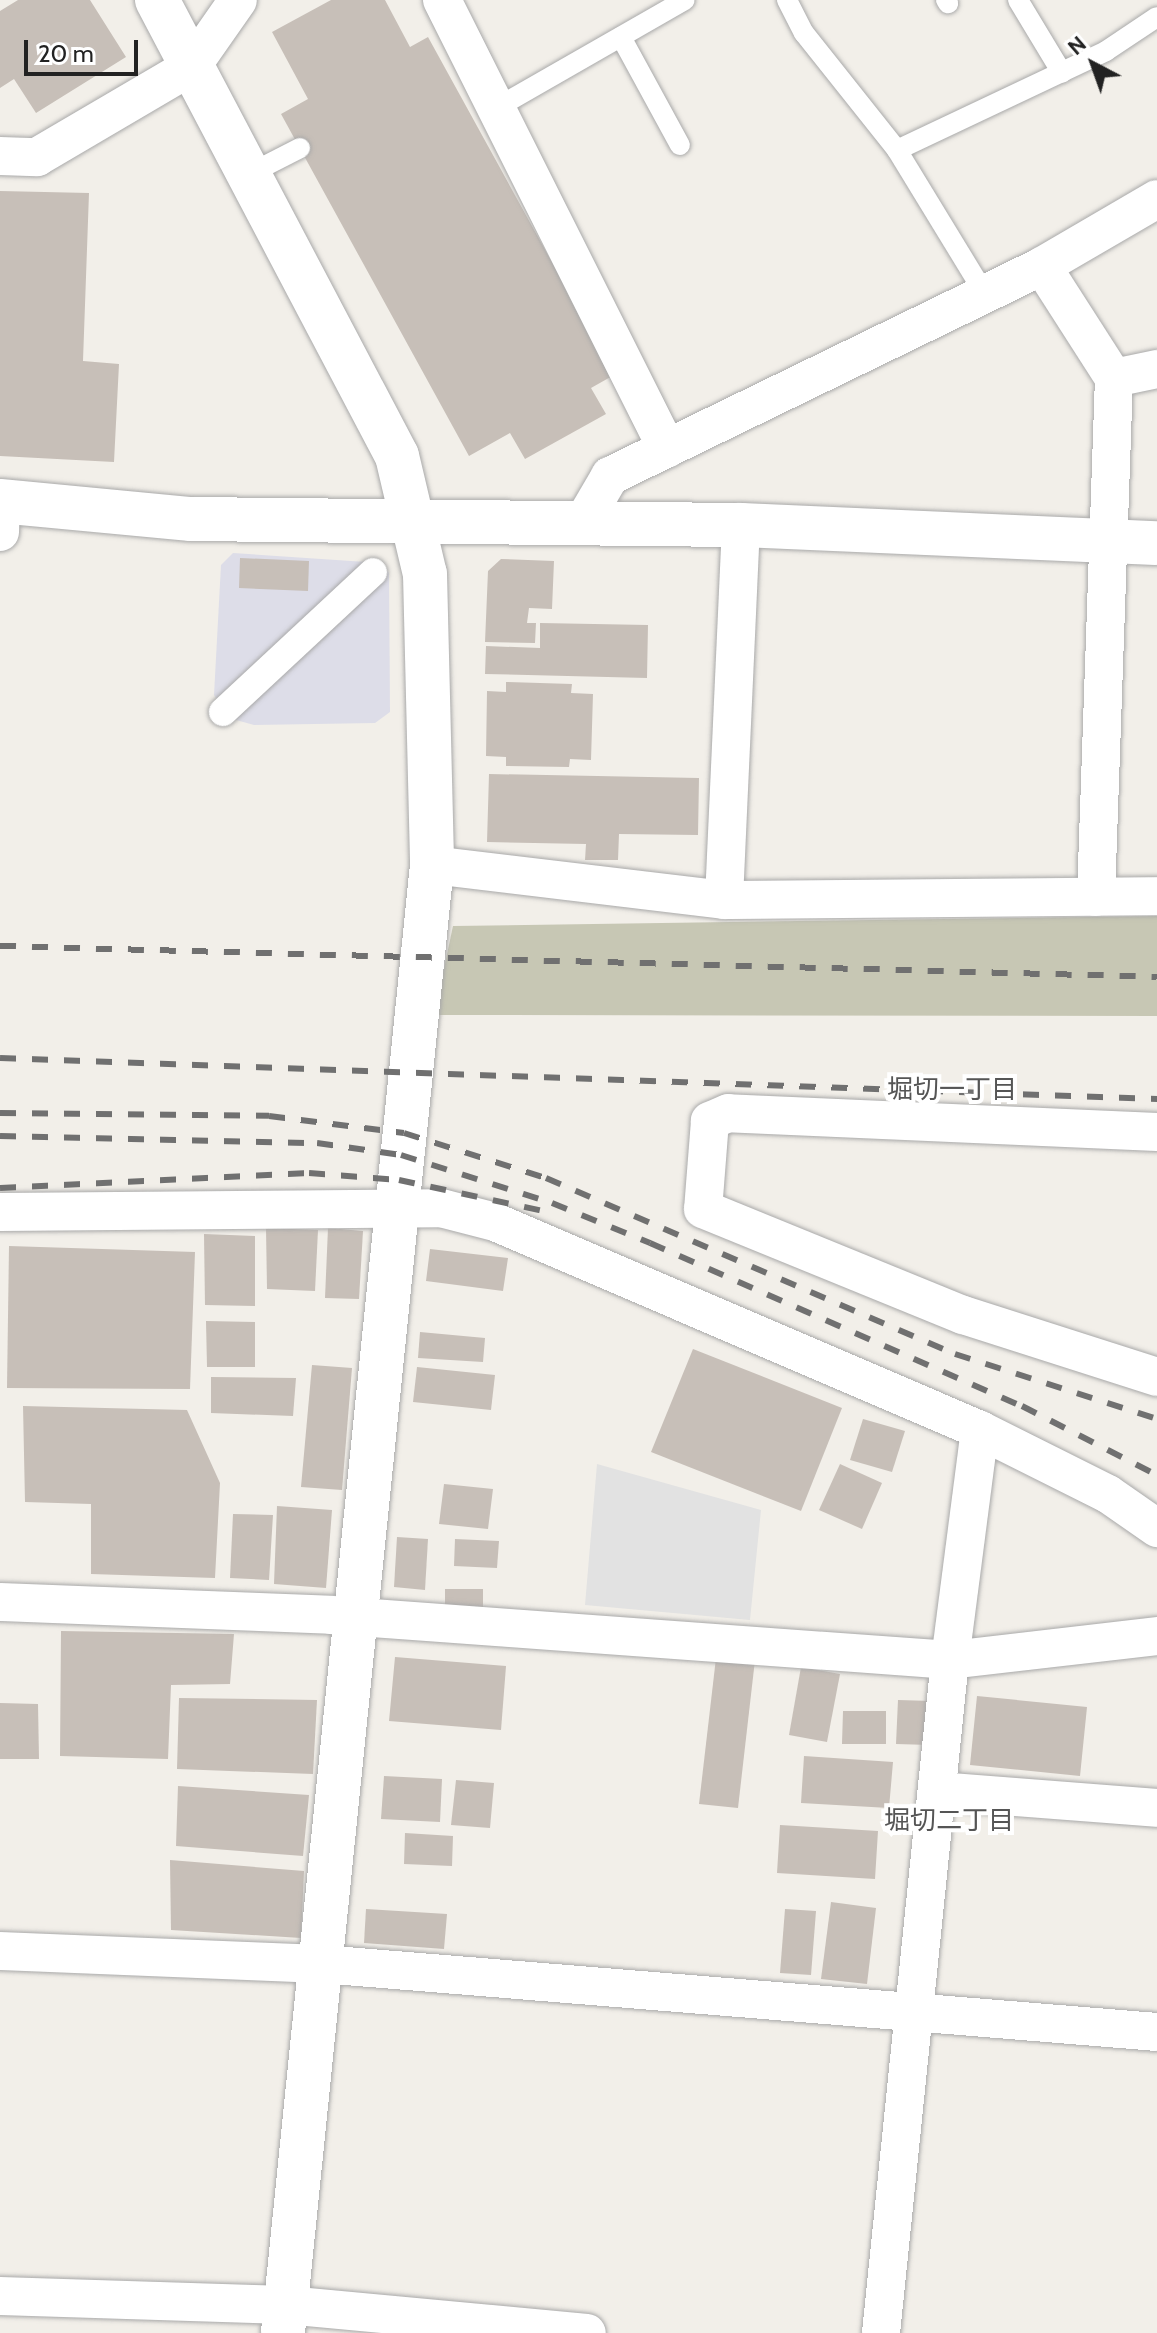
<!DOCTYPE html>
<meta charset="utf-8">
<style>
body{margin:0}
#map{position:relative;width:1157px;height:2333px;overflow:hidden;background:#f2efe9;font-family:Cabin,"Noto Sans JP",sans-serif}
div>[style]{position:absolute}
.construction>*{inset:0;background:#c7c7b4}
.parking>*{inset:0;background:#e2e2e2}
.plaza>*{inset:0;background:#dddde8}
.building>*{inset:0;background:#c7bfb8}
.roads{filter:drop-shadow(0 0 2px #a9a9a9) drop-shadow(0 0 2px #a9a9a9)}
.service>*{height:20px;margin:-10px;padding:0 10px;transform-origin:10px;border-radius:10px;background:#fff}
.pedestrian>*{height:28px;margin:-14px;padding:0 14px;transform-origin:14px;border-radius:14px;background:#fff}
.minor>*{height:38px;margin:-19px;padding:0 19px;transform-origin:19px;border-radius:19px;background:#fff}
.tertiary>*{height:44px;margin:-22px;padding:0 22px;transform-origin:22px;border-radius:22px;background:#fff}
.rail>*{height:6px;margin-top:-3px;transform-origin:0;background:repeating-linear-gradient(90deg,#707070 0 16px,transparent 0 32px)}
span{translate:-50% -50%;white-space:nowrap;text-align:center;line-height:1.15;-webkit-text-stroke:8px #fff;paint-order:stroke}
.neighbourhood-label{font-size:26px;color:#555}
.north{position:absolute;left:1053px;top:24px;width:80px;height:80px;-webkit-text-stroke:6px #fff;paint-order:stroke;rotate:319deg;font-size:22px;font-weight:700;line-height:32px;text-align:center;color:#222}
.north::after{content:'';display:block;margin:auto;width:28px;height:36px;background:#222;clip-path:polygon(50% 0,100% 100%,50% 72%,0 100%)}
.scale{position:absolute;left:24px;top:40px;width:114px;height:36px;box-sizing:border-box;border:4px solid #222;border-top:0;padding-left:10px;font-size:24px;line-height:28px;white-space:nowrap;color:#222;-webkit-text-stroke:6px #fff;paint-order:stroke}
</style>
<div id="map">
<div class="construction">
<i style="clip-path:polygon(1157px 916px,1157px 1016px,434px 1015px,453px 926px)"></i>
</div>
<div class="parking">
<i style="clip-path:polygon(597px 1464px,761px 1510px,750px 1620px,585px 1605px)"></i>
</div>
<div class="plaza">
<i style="clip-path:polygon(233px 553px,381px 563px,389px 573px,390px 712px,375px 723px,254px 725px,229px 718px,214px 695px,221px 565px)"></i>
</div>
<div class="building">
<i style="clip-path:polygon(18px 0,90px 0,126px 57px,36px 113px,14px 79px,0 88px,0 11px)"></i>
<i style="clip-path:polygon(331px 0,385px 0,410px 47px,428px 37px,614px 375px,591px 388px,606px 414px,525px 459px,510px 433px,469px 456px,281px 114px,308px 99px,272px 32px)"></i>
<i style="clip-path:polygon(0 191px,89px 193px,83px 361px,119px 364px,114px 462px,0 456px)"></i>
<i style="clip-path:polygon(240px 558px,309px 561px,308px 591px,239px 588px)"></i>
<i style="clip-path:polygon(501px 559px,554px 561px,552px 609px,529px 608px,527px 623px,536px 623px,535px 643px,485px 642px,488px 571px)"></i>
<i style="clip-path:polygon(540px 623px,648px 625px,647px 678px,485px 674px,486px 646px,540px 648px)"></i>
<i style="clip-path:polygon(506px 682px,572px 684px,571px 693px,593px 694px,591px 760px,570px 759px,569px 767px,506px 766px,506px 757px,486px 756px,487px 691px,506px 692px)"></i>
<i style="clip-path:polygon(489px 774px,699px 778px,698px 835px,619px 834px,618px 860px,585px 860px,586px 844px,487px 842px)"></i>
<i style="clip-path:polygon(266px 1228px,318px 1230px,315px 1291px,267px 1289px)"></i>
<i style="clip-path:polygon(328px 1228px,363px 1231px,359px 1299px,325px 1298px)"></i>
<i style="clip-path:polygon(204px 1234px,255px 1236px,255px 1306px,205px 1305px)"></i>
<i style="clip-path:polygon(9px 1246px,195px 1252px,190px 1389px,7px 1388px)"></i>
<i style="clip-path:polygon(430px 1249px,508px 1258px,503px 1291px,426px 1281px)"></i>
<i style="clip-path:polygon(206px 1321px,255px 1322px,255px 1367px,207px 1367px)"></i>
<i style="clip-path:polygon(420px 1332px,485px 1338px,483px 1362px,418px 1358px)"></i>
<i style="clip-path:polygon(693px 1349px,842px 1408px,801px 1511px,651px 1452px)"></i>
<i style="clip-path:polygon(312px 1365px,352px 1368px,342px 1490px,301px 1487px)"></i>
<i style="clip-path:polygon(417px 1367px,495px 1375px,491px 1410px,413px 1402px)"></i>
<i style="clip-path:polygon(211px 1377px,296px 1378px,293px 1416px,211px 1413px)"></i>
<i style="clip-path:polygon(23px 1406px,187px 1410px,220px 1483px,215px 1578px,91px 1574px,91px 1504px,25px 1502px)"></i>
<i style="clip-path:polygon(863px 1419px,905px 1431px,892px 1472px,850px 1460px)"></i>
<i style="clip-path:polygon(840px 1464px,882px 1483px,862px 1529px,819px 1510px)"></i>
<i style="clip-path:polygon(444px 1484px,493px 1489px,488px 1529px,439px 1524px)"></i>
<i style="clip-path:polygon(277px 1506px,332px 1510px,326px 1588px,274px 1584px)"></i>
<i style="clip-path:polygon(233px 1514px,273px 1515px,269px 1580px,230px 1578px)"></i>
<i style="clip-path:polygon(397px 1537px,428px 1539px,425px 1590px,394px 1587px)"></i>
<i style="clip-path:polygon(455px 1539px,499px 1541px,497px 1568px,454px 1566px)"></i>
<i style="clip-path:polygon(445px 1589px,483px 1589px,483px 1615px,445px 1615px)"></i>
<i style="clip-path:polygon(61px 1631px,234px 1634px,230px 1684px,171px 1685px,168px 1759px,60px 1756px)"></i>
<i style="clip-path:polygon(395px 1657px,506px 1666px,501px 1730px,389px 1721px)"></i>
<i style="clip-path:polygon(716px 1658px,755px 1660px,738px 1808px,699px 1804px)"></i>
<i style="clip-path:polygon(801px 1667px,840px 1674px,827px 1742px,789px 1735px)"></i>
<i style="clip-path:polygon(977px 1696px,1087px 1707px,1080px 1776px,970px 1765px)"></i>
<i style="clip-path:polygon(179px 1698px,317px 1700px,313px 1774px,177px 1769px)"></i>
<i style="clip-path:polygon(898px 1700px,932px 1701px,930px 1745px,896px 1744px)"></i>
<i style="clip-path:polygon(0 1703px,38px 1704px,39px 1759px,0 1759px)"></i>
<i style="clip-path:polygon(843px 1711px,886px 1711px,886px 1744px,842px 1744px)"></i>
<i style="clip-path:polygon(804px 1756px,893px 1762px,889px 1808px,801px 1803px)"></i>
<i style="clip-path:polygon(384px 1776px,442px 1779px,440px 1822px,381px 1819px)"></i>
<i style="clip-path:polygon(456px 1780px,494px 1783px,490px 1828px,451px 1825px)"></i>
<i style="clip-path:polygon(178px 1786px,309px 1795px,303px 1856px,176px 1846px)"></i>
<i style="clip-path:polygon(780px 1825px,878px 1831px,875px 1879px,777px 1873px)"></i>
<i style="clip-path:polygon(405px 1833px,453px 1836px,452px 1866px,404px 1864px)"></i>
<i style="clip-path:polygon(170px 1860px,304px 1871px,301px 1938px,171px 1930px)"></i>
<i style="clip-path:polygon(831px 1902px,876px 1908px,867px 1984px,821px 1979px)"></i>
<i style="clip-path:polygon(366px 1909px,447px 1914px,444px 1949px,364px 1943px)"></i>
<i style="clip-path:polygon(785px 1909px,816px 1911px,811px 1975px,780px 1973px)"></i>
</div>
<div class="roads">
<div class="service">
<i style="left:787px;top:0;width:37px;rotate:63deg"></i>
<i style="left:804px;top:33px;width:149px;rotate:51.5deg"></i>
<i style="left:897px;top:150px;width:165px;rotate:58.6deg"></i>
<i style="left:946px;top:0;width:4px;rotate:56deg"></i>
<i style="left:1018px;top:0;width:85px;rotate:58.9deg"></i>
<i style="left:621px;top:37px;width:123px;rotate:61.4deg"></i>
<i style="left:498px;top:107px;width:215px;rotate:-29.8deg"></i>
<i style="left:897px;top:150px;width:231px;rotate:-25.3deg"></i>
<i style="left:1106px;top:51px;width:61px;rotate:-33.7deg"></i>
<i style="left:251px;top:173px;width:55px;rotate:-27deg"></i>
</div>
<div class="pedestrian">
<i style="left:223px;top:712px;width:205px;rotate:-43deg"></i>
</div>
<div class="minor">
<i style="left:442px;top:0;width:502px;rotate:63.38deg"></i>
<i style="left:0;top:156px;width:37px;rotate:2deg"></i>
<i style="left:37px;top:157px;width:180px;rotate:-30.4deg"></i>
<i style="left:192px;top:66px;width:80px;rotate:-55.1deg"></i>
<i style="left:1042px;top:266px;width:133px;rotate:57.3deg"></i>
<i style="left:1114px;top:378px;width:519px;rotate:91.99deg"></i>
<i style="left:1114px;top:378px;width:44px;rotate:-11.8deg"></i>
<i style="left:582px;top:524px;width:56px;rotate:-59.7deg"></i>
<i style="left:610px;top:476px;width:480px;rotate:-25.9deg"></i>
<i style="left:1042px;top:266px;width:133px;rotate:-30.2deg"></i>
<i style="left:741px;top:525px;width:375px;rotate:92.6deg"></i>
<i style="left:724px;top:900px;width:433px;rotate:-0.5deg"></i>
<i style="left:0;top:532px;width:31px;rotate:-88deg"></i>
<i style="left:432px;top:865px;width:294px;rotate:6.8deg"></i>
<i style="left:1157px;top:1132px;width:429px;rotate:-177.5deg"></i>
<i style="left:728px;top:1113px;width:20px;rotate:156deg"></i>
<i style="left:710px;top:1121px;width:88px;rotate:94.5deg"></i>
<i style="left:703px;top:1209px;width:281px;rotate:22.2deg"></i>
<i style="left:963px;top:1315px;width:204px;rotate:17.7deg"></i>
<i style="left:0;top:1212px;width:441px;rotate:-0.5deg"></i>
<i style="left:441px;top:1208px;width:56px;rotate:14.5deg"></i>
<i style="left:495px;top:1222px;width:528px;rotate:23.21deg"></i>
<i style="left:980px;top:1430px;width:143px;rotate:26.6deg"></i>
<i style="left:1108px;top:1494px;width:60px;rotate:34.8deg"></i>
<i style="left:0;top:1602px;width:331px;rotate:2.2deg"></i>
<i style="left:331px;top:1615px;width:621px;rotate:4.16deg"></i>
<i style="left:950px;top:1660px;width:208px;rotate:-6.6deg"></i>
<i style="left:937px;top:1791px;width:221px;rotate:4.4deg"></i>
<i style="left:0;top:1951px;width:321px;rotate:2.3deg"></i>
<i style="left:321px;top:1964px;width:839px;rotate:4.65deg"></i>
<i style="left:0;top:2296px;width:286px;rotate:1.8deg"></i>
<i style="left:286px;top:2305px;width:302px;rotate:5.3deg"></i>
<i style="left:881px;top:2333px;width:677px;rotate:-84.15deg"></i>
<i style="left:950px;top:1660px;width:232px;rotate:-82.6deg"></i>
</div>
<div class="tertiary">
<i style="left:157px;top:0;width:515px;rotate:62.24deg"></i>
<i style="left:397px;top:456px;width:121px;rotate:76.7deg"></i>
<i style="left:425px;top:574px;width:291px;rotate:88.6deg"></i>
<i style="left:432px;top:865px;width:1476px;rotate:95.8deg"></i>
<i style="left:0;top:501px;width:192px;rotate:5.4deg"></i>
<i style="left:191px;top:519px;width:550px;rotate:0.63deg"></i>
<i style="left:741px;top:525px;width:416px;rotate:2.5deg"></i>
</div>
</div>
<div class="rail">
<i style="left:0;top:946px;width:1157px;rotate:1.53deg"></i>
<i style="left:0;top:1058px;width:1158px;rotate:2.03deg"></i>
<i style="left:0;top:1113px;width:269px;rotate:0.6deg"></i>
<i style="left:269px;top:1116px;width:136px;rotate:7.2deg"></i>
<i style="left:404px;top:1133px;width:149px;rotate:17.6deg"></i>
<i style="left:546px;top:1178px;width:445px;rotate:23.3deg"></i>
<i style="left:955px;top:1354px;width:212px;rotate:17.8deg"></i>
<i style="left:0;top:1136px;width:317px;rotate:1.3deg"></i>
<i style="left:317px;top:1143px;width:85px;rotate:8.1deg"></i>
<i style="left:401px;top:1155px;width:158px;rotate:17.6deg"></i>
<i style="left:552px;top:1203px;width:106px;rotate:22.2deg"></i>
<i style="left:650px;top:1243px;width:406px;rotate:23.7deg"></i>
<i style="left:1022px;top:1406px;width:152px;rotate:27.1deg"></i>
<i style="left:0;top:1188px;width:309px;rotate:-2.8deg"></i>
<i style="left:309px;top:1173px;width:90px;rotate:4.4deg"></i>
<i style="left:399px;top:1180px;width:147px;rotate:12.1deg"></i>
</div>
<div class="neighbourhood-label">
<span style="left:952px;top:1090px">堀切一丁目</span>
<span style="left:949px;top:1821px">堀切二丁目</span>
</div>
<div class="north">N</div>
<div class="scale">20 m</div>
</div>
